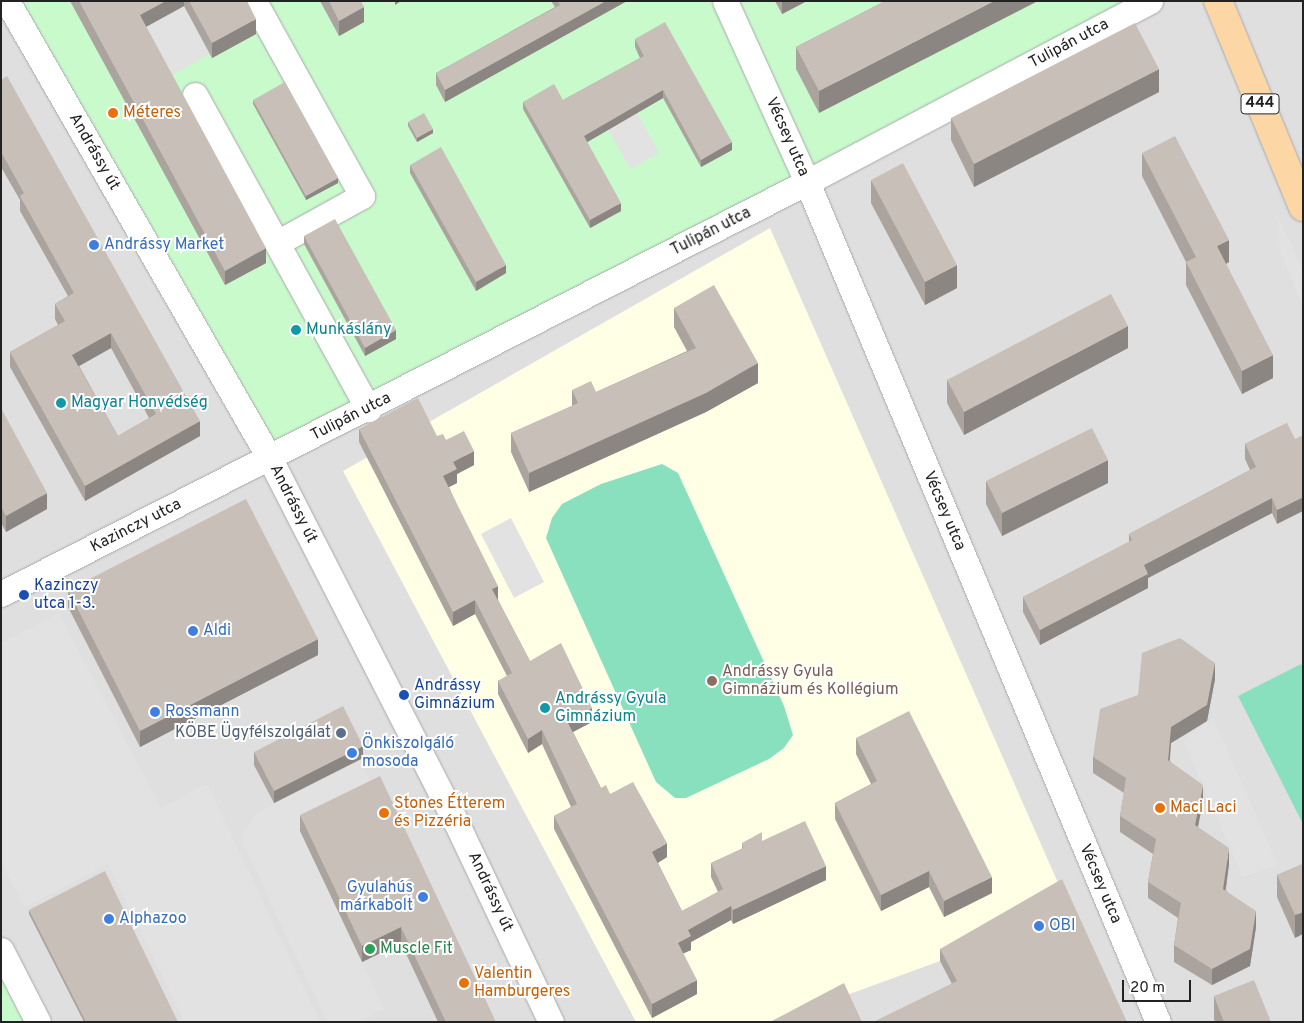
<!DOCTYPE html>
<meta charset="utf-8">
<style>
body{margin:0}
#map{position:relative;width:1304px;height:1023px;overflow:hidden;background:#f2efe9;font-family:Overpass,sans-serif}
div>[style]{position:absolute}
.residential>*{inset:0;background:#e0dfdf}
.education>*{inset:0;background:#ffffe5}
.park>*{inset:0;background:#c8facc}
.pitch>*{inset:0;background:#88e0be}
.parking>*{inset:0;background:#e2e2e2}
.roads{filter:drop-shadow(0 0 1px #a9a9a9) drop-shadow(0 0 1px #a9a9a9)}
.minor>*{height:25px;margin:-12.5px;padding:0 12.5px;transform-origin:12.5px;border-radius:12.5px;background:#fff}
.major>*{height:28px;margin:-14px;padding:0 14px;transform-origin:14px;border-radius:14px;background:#fcd6a4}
.wall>*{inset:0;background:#aba49e}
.shaded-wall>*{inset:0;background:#8b8681}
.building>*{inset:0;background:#c7bfb8}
.dots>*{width:14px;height:14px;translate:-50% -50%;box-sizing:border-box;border:2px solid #fff;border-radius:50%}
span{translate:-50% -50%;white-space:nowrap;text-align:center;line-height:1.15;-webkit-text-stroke:4px #fff;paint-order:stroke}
.shield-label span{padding:1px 4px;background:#fff;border:1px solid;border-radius:4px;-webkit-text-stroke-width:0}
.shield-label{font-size:15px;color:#222;font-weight:700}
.street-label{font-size:16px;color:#222}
.food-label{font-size:16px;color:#c56008}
.left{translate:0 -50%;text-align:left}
.shop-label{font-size:16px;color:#366cbe}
.right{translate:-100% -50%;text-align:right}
.culture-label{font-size:16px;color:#0d838f}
.transit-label{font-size:16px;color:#164399}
.education-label{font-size:16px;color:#785e54}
.service-label{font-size:16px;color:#4e5e75}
.leisure-label{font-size:16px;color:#27864d}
.frame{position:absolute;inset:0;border:2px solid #222;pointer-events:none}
.scale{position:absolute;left:1122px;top:980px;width:69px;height:22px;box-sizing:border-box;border:2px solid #222;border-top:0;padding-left:6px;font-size:15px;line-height:18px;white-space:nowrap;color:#222;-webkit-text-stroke:4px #fff;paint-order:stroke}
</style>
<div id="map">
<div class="residential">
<i style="clip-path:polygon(1px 1px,1303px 1px,1303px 1022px,1px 1022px)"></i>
</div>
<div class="education">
<i style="clip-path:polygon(770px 228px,1062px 892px,940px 961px,844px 996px,794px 1022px,636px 1022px,343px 471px)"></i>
</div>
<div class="park">
<i style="clip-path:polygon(14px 1px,1144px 1px,272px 454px)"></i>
<i style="clip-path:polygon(1px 952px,36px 1022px,1px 1022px)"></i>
</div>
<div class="pitch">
<i style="clip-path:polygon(662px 464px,678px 473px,784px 706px,793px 735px,784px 748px,769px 759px,686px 798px,675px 798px,656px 782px,546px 538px,552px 518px,562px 504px,601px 484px)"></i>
<i style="clip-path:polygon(1301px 664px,1303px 668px,1303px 824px,1238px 696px)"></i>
</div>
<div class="parking">
<i style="clip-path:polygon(184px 6px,210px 54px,165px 79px,140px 30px)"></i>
<i style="clip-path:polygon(637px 113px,659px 153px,630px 169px,608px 129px)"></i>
<i style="clip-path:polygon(1277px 214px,1303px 271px,1303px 306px,1280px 251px)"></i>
<i style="clip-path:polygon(511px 518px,544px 582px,514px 598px,481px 534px)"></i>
<i style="clip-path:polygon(59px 613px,161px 808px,207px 784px,320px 1022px,185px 1022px,108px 864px,25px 907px,1px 862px,1px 643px)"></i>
<i style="clip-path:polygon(1213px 718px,1278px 865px,1243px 877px,1183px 740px)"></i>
<i style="clip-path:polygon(360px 760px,376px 794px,300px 831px,384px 1009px,357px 1022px,327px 1022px,243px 843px,243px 833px,257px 813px)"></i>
</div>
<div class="roads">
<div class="minor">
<i style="left:7px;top:1px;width:528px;rotate:60.13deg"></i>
<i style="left:270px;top:459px;width:403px;rotate:62.9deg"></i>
<i style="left:454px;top:818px;width:226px;rotate:64.6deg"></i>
<i style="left:254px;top:1px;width:223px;rotate:61deg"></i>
<i style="left:362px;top:196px;width:97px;rotate:151.1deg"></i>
<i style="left:725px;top:1px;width:199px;rotate:65.6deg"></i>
<i style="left:807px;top:182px;width:910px;rotate:67.32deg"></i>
<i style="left:195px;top:95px;width:359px;rotate:61.1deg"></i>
<i style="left:1px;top:594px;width:905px;rotate:-27.07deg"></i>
<i style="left:807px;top:182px;width:388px;rotate:-27.8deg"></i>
<i style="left:1px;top:950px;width:81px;rotate:62.8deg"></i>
</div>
<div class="major">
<i style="left:1218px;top:1px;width:223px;rotate:67.6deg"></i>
</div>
</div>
<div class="wall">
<i style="clip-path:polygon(70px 1px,247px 1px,256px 34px,212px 58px,184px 6px,146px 27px,266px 263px,225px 285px)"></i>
<i style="clip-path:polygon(320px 1px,361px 1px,364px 22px,339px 36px)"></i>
<i style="clip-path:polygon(551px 1px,627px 1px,445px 102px,436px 85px,436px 73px,555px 7px)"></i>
<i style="clip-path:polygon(775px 1px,807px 1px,782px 14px)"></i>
<i style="clip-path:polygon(885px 1px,819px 113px,796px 69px,796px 47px)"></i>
<i style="clip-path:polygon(635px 39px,732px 150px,701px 167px,663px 98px,587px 142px,621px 211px,590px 228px,523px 109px,523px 102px,563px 100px,640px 58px,635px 47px)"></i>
<i style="clip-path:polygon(evenodd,1px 80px,200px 436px,85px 501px,10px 367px,10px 352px,58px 325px,55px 319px,55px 304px,68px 296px,20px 211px,20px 200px,1px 167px,1px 80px,111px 348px,149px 418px,118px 436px,79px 366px,111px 348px)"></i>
<i style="clip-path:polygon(1159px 92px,974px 187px,951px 140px,951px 118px)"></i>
<i style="clip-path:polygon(253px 100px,338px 183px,306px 200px,253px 104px)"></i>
<i style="clip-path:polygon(408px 122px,433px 133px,417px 142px,408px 126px)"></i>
<i style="clip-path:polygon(1142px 153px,1229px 262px,1226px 264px,1273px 378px,1242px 394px,1186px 285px,1186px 262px,1142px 176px)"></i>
<i style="clip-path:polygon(410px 165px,506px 273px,476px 291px,410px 173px)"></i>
<i style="clip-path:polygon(871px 180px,957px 288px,925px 305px,871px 203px)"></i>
<i style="clip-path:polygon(304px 236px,396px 339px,365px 356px,304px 244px)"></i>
<i style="clip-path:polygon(674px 308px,758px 383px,706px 412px,529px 492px,511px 452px,511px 433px,572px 406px,572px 390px,596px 392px,687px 351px,674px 327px)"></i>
<i style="clip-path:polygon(1128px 348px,964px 435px,947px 403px,947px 380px)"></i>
<i style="clip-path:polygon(1px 408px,47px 509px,6px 532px,1px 523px)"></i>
<i style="clip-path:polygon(1287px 423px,1277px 524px,1272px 513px,1148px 578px,1148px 588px,1040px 645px,1023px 612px,1023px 597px,1129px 542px,1129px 534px,1250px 470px,1245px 459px,1245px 444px)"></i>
<i style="clip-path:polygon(359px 429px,437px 436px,446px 440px,474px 465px,457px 474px,457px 483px,449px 487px,498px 600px,530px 661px,592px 722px,573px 732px,601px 788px,610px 794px,667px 857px,658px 863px,682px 911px,718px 892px,711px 877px,711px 863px,742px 849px,742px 843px,762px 841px,826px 880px,733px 924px,731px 920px,691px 942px,691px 950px,683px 953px,697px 994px,652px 1018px,554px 829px,554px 816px,571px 807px,542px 744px,528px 753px,498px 694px,498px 681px,507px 676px,475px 614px,453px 626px,359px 442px)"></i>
<i style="clip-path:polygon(986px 481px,1108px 483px,1002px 536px,986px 504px)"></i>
<i style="clip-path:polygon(68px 590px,318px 655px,140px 747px,68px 607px)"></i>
<i style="clip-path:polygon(1215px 679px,1207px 721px,1171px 743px,1170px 761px,1203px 801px,1198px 827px,1229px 864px,1226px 890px,1256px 927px,1250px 966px,1212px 985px,1174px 962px,1174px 945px,1178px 918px,1148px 898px,1148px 882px,1153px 854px,1120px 832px,1120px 816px,1124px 793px,1093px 773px,1093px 757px)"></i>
<i style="clip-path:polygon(856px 738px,992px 893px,944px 917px,929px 887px,881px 911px,835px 819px,835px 803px,871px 784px,856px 754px)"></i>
<i style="clip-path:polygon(254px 752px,363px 758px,274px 803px,254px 765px)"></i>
<i style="clip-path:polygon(300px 815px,496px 1022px,438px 1022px,401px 943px,362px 962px,300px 831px)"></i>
<i style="clip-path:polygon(1303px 864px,1295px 938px,1277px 897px,1277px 875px)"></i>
<i style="clip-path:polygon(29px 910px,178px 1022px,84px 1022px,29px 914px)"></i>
<i style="clip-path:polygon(940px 949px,1127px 1022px,952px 984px,940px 961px)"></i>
<i style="clip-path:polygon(1214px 996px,1271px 1022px,1215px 1022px,1214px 1019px)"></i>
</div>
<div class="shaded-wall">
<i style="clip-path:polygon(166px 1px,184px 1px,184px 6px,140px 30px,140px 15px)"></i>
<i style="clip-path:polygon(395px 1px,401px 1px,395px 5px)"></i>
<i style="clip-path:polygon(606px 1px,627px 1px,445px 102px,445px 90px)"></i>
<i style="clip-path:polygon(782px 1px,807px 1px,782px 14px)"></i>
<i style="clip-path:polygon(994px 1px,1038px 1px,819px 113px,819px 91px)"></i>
<i style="clip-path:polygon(364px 7px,364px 22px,339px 36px,339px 21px)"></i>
<i style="clip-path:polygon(256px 19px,256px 34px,212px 58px,212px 43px)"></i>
<i style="clip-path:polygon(1159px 69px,1159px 92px,974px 187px,974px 164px)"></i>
<i style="clip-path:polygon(663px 90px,663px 98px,584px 144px,584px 136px)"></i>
<i style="clip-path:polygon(433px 129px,433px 133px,417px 142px,417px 138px)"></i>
<i style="clip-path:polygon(732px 142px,732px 150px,701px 167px,701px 160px)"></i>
<i style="clip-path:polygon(338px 178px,338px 183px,306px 200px,306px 196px)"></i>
<i style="clip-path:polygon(621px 203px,621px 211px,590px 228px,590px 220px)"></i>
<i style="clip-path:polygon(1229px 240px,1229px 262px,1217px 269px,1217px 246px)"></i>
<i style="clip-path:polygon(266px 248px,266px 263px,225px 285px,225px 271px)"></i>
<i style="clip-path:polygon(506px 265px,506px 273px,476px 291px,476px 282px)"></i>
<i style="clip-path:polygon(957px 265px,957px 288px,925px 305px,925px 282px)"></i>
<i style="clip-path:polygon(1128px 326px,1128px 348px,964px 435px,964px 412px)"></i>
<i style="clip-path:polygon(396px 330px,396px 339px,365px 356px,365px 348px)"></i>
<i style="clip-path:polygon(111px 333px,111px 348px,72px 370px,72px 355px)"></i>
<i style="clip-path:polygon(1273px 355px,1273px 378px,1242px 394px,1242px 371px)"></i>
<i style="clip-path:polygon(758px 363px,758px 383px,706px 412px,529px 492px,529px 473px)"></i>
<i style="clip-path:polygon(200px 421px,200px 436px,85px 501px,85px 486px)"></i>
<i style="clip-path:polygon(474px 451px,474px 465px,457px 474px,457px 483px,443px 490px,443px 476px,453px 462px)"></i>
<i style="clip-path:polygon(1108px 460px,1108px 483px,1002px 536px,1002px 513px)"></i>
<i style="clip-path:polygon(47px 493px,47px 509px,6px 532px,6px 516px)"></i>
<i style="clip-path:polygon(1303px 497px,1303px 511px,1277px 524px,1277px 510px)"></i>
<i style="clip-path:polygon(1272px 498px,1272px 513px,1148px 578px,1148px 588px,1040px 645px,1040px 630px,1144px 565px)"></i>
<i style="clip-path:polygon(498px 586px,498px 600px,492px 603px,492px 589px)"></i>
<i style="clip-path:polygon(475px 600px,475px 614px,453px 626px,453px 612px)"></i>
<i style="clip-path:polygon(318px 639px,318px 655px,140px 747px,140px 731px)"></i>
<i style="clip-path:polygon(1215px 663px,1215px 679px,1207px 721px,1171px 743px,1168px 776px,1168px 760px,1171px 727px)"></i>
<i style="clip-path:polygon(592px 708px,592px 722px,567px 735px,567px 721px)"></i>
<i style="clip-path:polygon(542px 730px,542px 744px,528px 753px,528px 739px)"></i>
<i style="clip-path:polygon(363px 746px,363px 758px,274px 803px,274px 791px)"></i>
<i style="clip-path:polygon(1203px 785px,1203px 801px,1195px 841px,1195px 825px)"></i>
<i style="clip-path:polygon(667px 843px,667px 857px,652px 866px,652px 852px)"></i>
<i style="clip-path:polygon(1229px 848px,1229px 864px,1223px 905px,1223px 889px)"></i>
<i style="clip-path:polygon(826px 866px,826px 880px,733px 924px,733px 910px)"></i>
<i style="clip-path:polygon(929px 871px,929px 887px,881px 911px,881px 895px)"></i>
<i style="clip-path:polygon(992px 877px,992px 893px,944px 917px,944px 901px)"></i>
<i style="clip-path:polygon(731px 906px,731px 920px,691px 942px,691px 950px,678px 956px,678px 943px,688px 930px)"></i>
<i style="clip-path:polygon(1256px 911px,1256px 927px,1250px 966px,1212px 985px,1212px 969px)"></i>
<i style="clip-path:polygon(1303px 912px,1303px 934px,1295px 938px,1295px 915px)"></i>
<i style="clip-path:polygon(401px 927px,401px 943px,362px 962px,362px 946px)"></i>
<i style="clip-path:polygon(697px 980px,697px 994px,652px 1018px,652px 1004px)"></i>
</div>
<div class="building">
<i style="clip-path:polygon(79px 1px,166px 1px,140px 15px,266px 248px,225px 271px)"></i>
<i style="clip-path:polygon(189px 1px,247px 1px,256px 19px,212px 43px)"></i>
<i style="clip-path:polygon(329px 1px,361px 1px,364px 7px,339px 21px)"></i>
<i style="clip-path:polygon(558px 1px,606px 1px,445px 90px,436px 73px,560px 5px)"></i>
<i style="clip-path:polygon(885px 1px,994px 1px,819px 91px,796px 47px)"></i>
<i style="clip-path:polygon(665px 22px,732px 142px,701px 160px,663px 90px,584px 136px,621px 203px,590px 220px,523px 102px,554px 84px,563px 100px,644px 56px,635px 39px)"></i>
<i style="clip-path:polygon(1135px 23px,1159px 69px,974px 164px,951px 118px)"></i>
<i style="clip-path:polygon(evenodd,7px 76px,200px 421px,85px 486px,10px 352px,65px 321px,55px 304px,74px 293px,20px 196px,24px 193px,1px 152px,1px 80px,7px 76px,111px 333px,156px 414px,118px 436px,72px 355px,111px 333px)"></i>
<i style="clip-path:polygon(285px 82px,338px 178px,306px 196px,253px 100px)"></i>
<i style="clip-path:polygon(424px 113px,433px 129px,417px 138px,408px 122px)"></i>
<i style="clip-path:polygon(1175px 136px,1229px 240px,1217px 246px,1273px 355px,1242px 371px,1186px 262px,1196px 257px,1142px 153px)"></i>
<i style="clip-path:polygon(441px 147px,506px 265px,476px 282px,410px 165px)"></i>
<i style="clip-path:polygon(903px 163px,957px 265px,925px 282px,871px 180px)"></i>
<i style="clip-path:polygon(335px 219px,396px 330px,365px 348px,304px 236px)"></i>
<i style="clip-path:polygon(714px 285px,758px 363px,706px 393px,529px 473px,511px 433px,578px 403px,572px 390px,591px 381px,596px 392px,696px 348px,674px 308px)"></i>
<i style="clip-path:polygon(1111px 294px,1128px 326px,964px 412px,947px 380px)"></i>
<i style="clip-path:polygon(418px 398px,437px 436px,443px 434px,446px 440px,464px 431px,474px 451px,453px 462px,457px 469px,443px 476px,498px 586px,492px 589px,530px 661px,561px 643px,592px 708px,567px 721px,601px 788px,606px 785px,610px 794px,633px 782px,667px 843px,652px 852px,682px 911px,723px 889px,711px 863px,743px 848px,742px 843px,762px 832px,762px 841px,805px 821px,826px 866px,733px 910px,731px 906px,688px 930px,691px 936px,678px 943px,697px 980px,652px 1004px,554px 816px,577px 804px,542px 730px,528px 739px,498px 681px,512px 673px,475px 600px,453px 612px,359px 429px)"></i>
<i style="clip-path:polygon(1px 408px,47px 493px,6px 516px,1px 507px)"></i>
<i style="clip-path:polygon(1287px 423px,1295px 439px,1303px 435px,1303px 497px,1277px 510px,1272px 498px,1144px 565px,1148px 574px,1040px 630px,1023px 597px,1132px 540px,1129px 534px,1256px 467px,1245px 444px)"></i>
<i style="clip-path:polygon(1092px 428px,1108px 460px,1002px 513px,986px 481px)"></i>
<i style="clip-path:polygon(246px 499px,318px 639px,140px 731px,68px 590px)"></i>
<i style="clip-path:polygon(1180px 638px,1215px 663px,1207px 705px,1171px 727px,1168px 760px,1203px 785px,1195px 825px,1229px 848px,1223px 889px,1256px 911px,1250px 949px,1212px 969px,1174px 945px,1181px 903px,1148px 882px,1156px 839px,1120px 816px,1126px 778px,1093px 757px,1100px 709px,1138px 695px,1142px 653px)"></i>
<i style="clip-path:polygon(343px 706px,363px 746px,274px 791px,254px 752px)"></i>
<i style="clip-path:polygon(909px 711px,992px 877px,944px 901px,929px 871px,881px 895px,835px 803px,877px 781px,856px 738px)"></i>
<i style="clip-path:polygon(380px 776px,496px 1022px,446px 1022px,401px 927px,362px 946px,300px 815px)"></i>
<i style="clip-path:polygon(1303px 864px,1303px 912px,1295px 915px,1277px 875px)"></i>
<i style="clip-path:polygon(105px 871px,178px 1022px,86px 1022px,29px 910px)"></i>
<i style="clip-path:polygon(1062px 879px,1127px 1022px,873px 1022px,957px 981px,940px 949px)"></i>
<i style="clip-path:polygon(1254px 980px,1271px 1022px,1224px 1022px,1214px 996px)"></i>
<i style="clip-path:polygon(844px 983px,862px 1022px,770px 1022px)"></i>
</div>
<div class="dots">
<i style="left:113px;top:113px;background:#e8710a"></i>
<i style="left:94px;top:245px;background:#3f7fe0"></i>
<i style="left:296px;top:330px;background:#0f9aa8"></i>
<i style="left:61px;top:403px;background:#0f9aa8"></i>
<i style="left:24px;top:595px;background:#1a4fb4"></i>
<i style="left:193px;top:631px;background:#3f7fe0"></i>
<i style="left:712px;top:681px;background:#8d6e63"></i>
<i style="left:404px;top:695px;background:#1a4fb4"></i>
<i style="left:545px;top:708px;background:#0f9aa8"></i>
<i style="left:155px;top:712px;background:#3f7fe0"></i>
<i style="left:341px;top:733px;background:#5c6f8a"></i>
<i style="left:352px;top:753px;background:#3f7fe0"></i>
<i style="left:1160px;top:808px;background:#e8710a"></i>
<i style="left:384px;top:813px;background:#e8710a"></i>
<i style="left:423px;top:897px;background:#3f7fe0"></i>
<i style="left:109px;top:919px;background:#3f7fe0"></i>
<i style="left:1039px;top:926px;background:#3f7fe0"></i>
<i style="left:370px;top:949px;background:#2e9e5b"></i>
<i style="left:464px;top:983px;background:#e8710a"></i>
</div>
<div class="shield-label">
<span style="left:1260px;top:104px">444</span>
</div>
<div class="street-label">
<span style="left:1069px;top:44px;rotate:-28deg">Tulipán utca</span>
<span style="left:787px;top:137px;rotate:66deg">Vécsey utca</span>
<span style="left:94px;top:152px;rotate:60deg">Andrássy út</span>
<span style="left:711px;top:232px;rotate:-27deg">Tulipán utca</span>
<span style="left:351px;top:417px;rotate:-27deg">Tulipán utca</span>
<span style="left:293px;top:504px;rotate:63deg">Andrássy út</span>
<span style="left:944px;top:511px;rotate:67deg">Vécsey utca</span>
<span style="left:136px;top:526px;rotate:-27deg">Kazinczy utca</span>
<span style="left:1100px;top:884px;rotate:67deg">Vécsey utca</span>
<span style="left:490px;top:892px;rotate:65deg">Andrássy út</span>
</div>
<div class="food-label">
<span class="left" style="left:123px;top:113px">Méteres</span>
<span class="left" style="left:394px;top:813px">Stones Étterem<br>és Pizzéria</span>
<span class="left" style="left:1170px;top:808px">Maci Laci</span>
<span class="left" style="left:474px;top:983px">Valentin<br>Hamburgeres</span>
</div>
<div class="shop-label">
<span class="left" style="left:104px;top:245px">Andrássy Market</span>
<span class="left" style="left:203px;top:631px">Aldi</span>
<span class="left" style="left:165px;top:712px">Rossmann</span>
<span class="left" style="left:362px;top:753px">Önkiszolgáló<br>mosoda</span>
<span class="right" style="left:413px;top:897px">Gyulahús<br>márkabolt</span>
<span class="left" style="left:119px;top:919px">Alphazoo</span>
<span class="left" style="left:1049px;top:926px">OBI</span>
</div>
<div class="culture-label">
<span class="left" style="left:306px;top:330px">Munkáslány</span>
<span class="left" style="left:71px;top:403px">Magyar Honvédség</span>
<span class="left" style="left:555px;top:708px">Andrássy Gyula<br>Gimnázium</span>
</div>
<div class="transit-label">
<span class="left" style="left:34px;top:595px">Kazinczy<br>utca 1-3.</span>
<span class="left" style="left:414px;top:695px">Andrássy<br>Gimnázium</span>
</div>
<div class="education-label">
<span class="left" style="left:722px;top:681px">Andrássy Gyula<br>Gimnázium és Kollégium</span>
</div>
<div class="service-label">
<span class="right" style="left:331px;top:733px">KÖBE Ügyfélszolgálat</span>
</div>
<div class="leisure-label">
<span class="left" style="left:380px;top:949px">Muscle Fit</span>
</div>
<div class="frame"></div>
<div class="scale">20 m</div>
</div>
